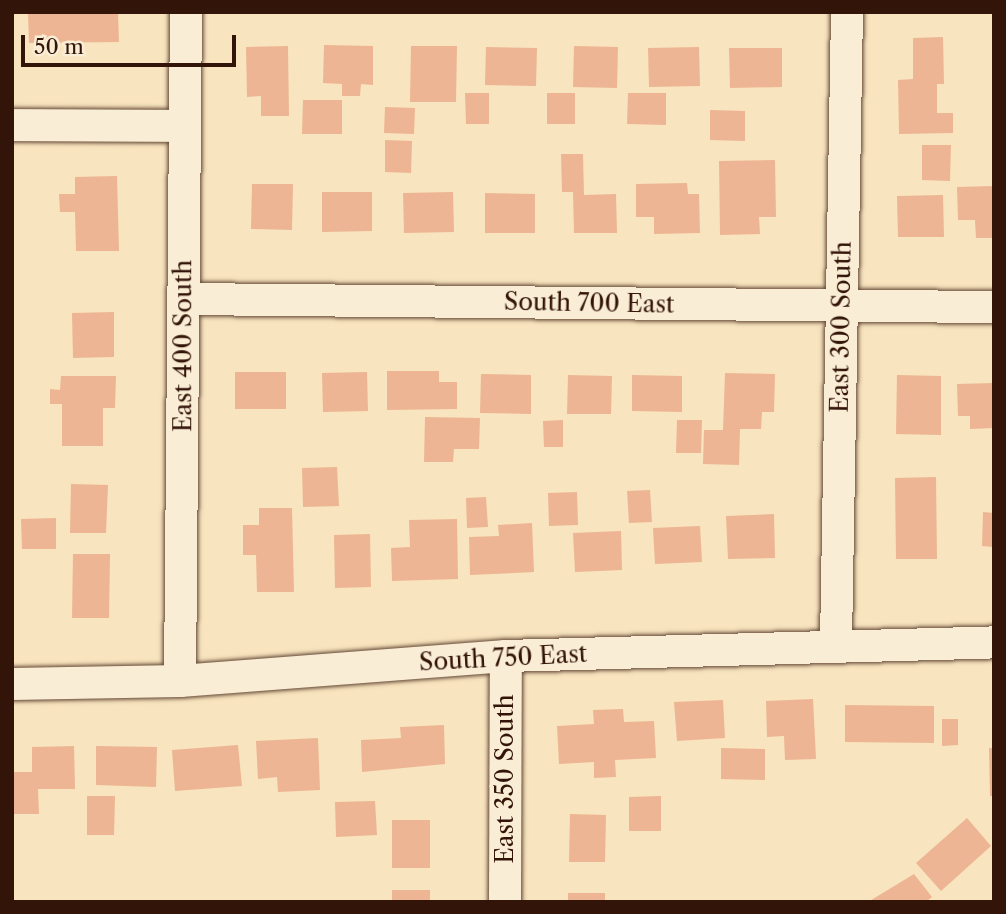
<!DOCTYPE html>
<style>
body{margin:0}
#map{position:relative;width:1006px;height:914px;overflow:hidden;background:#f8e4be;font-family:"Libre Caslon Text",serif}
div>[style]{position:absolute}
.building>*{inset:0;background:#edb593}
.roads{filter:drop-shadow(0 0 2px #644836) drop-shadow(0 0 2px #644836)}
.street>*{height:32px;margin:-16px;padding:0 16px;transform-origin:16px;border-radius:16px;background:#faedd5}
span{translate:-50% -50%;white-space:nowrap;text-align:center;line-height:1.15;-webkit-text-stroke:6px #faedd5;paint-order:stroke}
.street-label{font-size:24px;color:#331408}
.frame{position:absolute;inset:0;border:14px solid #331408;pointer-events:none}
.scale{position:absolute;left:21px;top:35px;width:215px;height:32px;box-sizing:border-box;border:4px solid #331408;border-top:0;padding-left:9px;font-size:21px;line-height:24px;white-space:nowrap;color:#331408;-webkit-text-stroke:5px #faedd5;paint-order:stroke}
</style>
<div id="map">
<div class="building">
<i style="clip-path:polygon(28px 12px,118px 12px,119px 42px,29px 43px)"></i>
<i style="clip-path:polygon(943px 37px,944px 84px,937px 84px,937px 113px,953px 113px,953px 133px,899px 134px,898px 80px,913px 79px,913px 38px)"></i>
<i style="clip-path:polygon(324px 45px,373px 46px,373px 85px,361px 84px,360px 96px,342px 96px,342px 84px,323px 83px)"></i>
<i style="clip-path:polygon(288px 46px,289px 116px,261px 116px,261px 96px,247px 97px,246px 47px)"></i>
<i style="clip-path:polygon(411px 46px,457px 46px,456px 102px,410px 102px)"></i>
<i style="clip-path:polygon(574px 46px,618px 47px,617px 88px,573px 87px)"></i>
<i style="clip-path:polygon(486px 47px,537px 48px,536px 86px,485px 85px)"></i>
<i style="clip-path:polygon(699px 47px,700px 86px,649px 87px,648px 48px)"></i>
<i style="clip-path:polygon(729px 48px,782px 48px,782px 87px,730px 88px)"></i>
<i style="clip-path:polygon(465px 93px,489px 93px,489px 124px,466px 124px)"></i>
<i style="clip-path:polygon(547px 93px,575px 93px,575px 124px,547px 124px)"></i>
<i style="clip-path:polygon(628px 93px,666px 93px,666px 125px,627px 124px)"></i>
<i style="clip-path:polygon(303px 100px,342px 100px,342px 134px,302px 134px)"></i>
<i style="clip-path:polygon(385px 107px,415px 108px,414px 134px,384px 133px)"></i>
<i style="clip-path:polygon(710px 110px,745px 111px,745px 141px,710px 140px)"></i>
<i style="clip-path:polygon(385px 140px,412px 141px,411px 173px,385px 172px)"></i>
<i style="clip-path:polygon(922px 145px,951px 145px,950px 181px,922px 180px)"></i>
<i style="clip-path:polygon(561px 154px,583px 154px,584px 195px,616px 194px,617px 233px,574px 233px,573px 192px,562px 192px)"></i>
<i style="clip-path:polygon(775px 160px,776px 217px,759px 217px,760px 234px,720px 235px,719px 161px)"></i>
<i style="clip-path:polygon(117px 176px,119px 251px,76px 251px,75px 212px,60px 212px,59px 194px,75px 194px,75px 177px)"></i>
<i style="clip-path:polygon(687px 183px,688px 194px,699px 194px,700px 233px,654px 234px,654px 217px,636px 217px,636px 184px)"></i>
<i style="clip-path:polygon(252px 184px,293px 184px,292px 230px,251px 229px)"></i>
<i style="clip-path:polygon(994px 186px,994px 238px,976px 238px,975px 220px,958px 220px,957px 187px)"></i>
<i style="clip-path:polygon(322px 192px,372px 192px,372px 231px,322px 232px)"></i>
<i style="clip-path:polygon(453px 192px,454px 232px,404px 233px,403px 193px)"></i>
<i style="clip-path:polygon(485px 193px,535px 194px,535px 233px,485px 233px)"></i>
<i style="clip-path:polygon(943px 195px,944px 237px,898px 237px,897px 196px)"></i>
<i style="clip-path:polygon(114px 312px,114px 357px,73px 358px,72px 313px)"></i>
<i style="clip-path:polygon(387px 371px,439px 371px,439px 382px,457px 382px,457px 409px,387px 410px)"></i>
<i style="clip-path:polygon(235px 372px,286px 372px,286px 409px,235px 409px)"></i>
<i style="clip-path:polygon(367px 372px,368px 411px,323px 412px,322px 373px)"></i>
<i style="clip-path:polygon(725px 373px,775px 374px,774px 412px,762px 412px,761px 429px,740px 429px,739px 465px,703px 464px,704px 430px,723px 430px)"></i>
<i style="clip-path:polygon(481px 374px,531px 375px,531px 414px,480px 413px)"></i>
<i style="clip-path:polygon(568px 375px,612px 376px,611px 414px,567px 414px)"></i>
<i style="clip-path:polygon(632px 375px,682px 376px,682px 412px,632px 411px)"></i>
<i style="clip-path:polygon(897px 375px,941px 376px,941px 435px,896px 434px)"></i>
<i style="clip-path:polygon(61px 376px,116px 376px,115px 408px,103px 408px,103px 446px,62px 446px,62px 404px,50px 404px,50px 389px,60px 390px)"></i>
<i style="clip-path:polygon(994px 383px,994px 428px,970px 429px,970px 416px,958px 416px,957px 384px)"></i>
<i style="clip-path:polygon(425px 417px,480px 418px,479px 449px,454px 449px,453px 462px,424px 462px)"></i>
<i style="clip-path:polygon(563px 420px,563px 447px,544px 447px,543px 421px)"></i>
<i style="clip-path:polygon(677px 420px,702px 420px,701px 453px,676px 453px)"></i>
<i style="clip-path:polygon(337px 467px,339px 506px,303px 507px,302px 468px)"></i>
<i style="clip-path:polygon(936px 477px,937px 559px,896px 559px,895px 478px)"></i>
<i style="clip-path:polygon(71px 484px,108px 485px,106px 533px,70px 533px)"></i>
<i style="clip-path:polygon(650px 490px,652px 522px,629px 523px,627px 491px)"></i>
<i style="clip-path:polygon(577px 492px,578px 525px,549px 526px,548px 493px)"></i>
<i style="clip-path:polygon(486px 497px,488px 527px,467px 528px,466px 498px)"></i>
<i style="clip-path:polygon(259px 508px,292px 508px,294px 592px,257px 592px,256px 555px,243px 555px,243px 525px,259px 525px)"></i>
<i style="clip-path:polygon(983px 512px,994px 513px,994px 547px,982px 546px)"></i>
<i style="clip-path:polygon(774px 514px,775px 558px,728px 559px,726px 516px)"></i>
<i style="clip-path:polygon(56px 518px,56px 549px,22px 549px,21px 519px)"></i>
<i style="clip-path:polygon(457px 519px,458px 579px,392px 581px,391px 548px,410px 547px,409px 520px)"></i>
<i style="clip-path:polygon(532px 523px,534px 572px,470px 575px,469px 537px,499px 536px,498px 525px)"></i>
<i style="clip-path:polygon(700px 526px,702px 562px,655px 564px,653px 528px)"></i>
<i style="clip-path:polygon(621px 531px,622px 570px,575px 572px,573px 533px)"></i>
<i style="clip-path:polygon(370px 534px,371px 587px,335px 588px,334px 535px)"></i>
<i style="clip-path:polygon(73px 554px,110px 554px,109px 618px,72px 618px)"></i>
<i style="clip-path:polygon(813px 699px,816px 759px,785px 760px,784px 736px,767px 737px,766px 701px)"></i>
<i style="clip-path:polygon(723px 700px,725px 738px,677px 741px,674px 702px)"></i>
<i style="clip-path:polygon(845px 705px,934px 706px,934px 743px,845px 742px)"></i>
<i style="clip-path:polygon(623px 709px,624px 722px,654px 721px,656px 758px,615px 760px,616px 777px,594px 778px,594px 762px,559px 764px,557px 726px,594px 724px,593px 710px)"></i>
<i style="clip-path:polygon(942px 719px,958px 719px,958px 745px,942px 746px)"></i>
<i style="clip-path:polygon(444px 725px,445px 764px,362px 772px,361px 740px,401px 738px,400px 727px)"></i>
<i style="clip-path:polygon(318px 738px,320px 790px,278px 792px,277px 777px,258px 779px,256px 741px)"></i>
<i style="clip-path:polygon(238px 745px,242px 786px,175px 791px,172px 750px)"></i>
<i style="clip-path:polygon(74px 746px,75px 789px,38px 789px,39px 814px,13px 814px,12px 772px,32px 772px,32px 747px)"></i>
<i style="clip-path:polygon(96px 746px,157px 747px,156px 787px,96px 785px)"></i>
<i style="clip-path:polygon(721px 748px,765px 749px,765px 780px,721px 779px)"></i>
<i style="clip-path:polygon(989px 748px,994px 748px,994px 796px,990px 796px)"></i>
<i style="clip-path:polygon(87px 796px,115px 796px,114px 835px,87px 835px)"></i>
<i style="clip-path:polygon(661px 796px,661px 831px,629px 831px,629px 797px)"></i>
<i style="clip-path:polygon(375px 801px,377px 835px,336px 837px,335px 802px)"></i>
<i style="clip-path:polygon(570px 814px,606px 815px,605px 862px,569px 862px)"></i>
<i style="clip-path:polygon(967px 818px,991px 846px,941px 891px,916px 863px)"></i>
<i style="clip-path:polygon(392px 820px,430px 820px,430px 868px,392px 868px)"></i>
<i style="clip-path:polygon(914px 874px,932px 897px,926px 902px,868px 902px)"></i>
<i style="clip-path:polygon(392px 890px,430px 890px,430px 902px,392px 902px)"></i>
<i style="clip-path:polygon(568px 893px,605px 893px,605px 902px,568px 902px)"></i>
</div>
<div class="roads">
<div class="street">
<i style="left:12px;top:125px;width:173px;rotate:0.3deg"></i>
<i style="left:183px;top:299px;width:811px;rotate:0.57deg"></i>
<i style="left:836px;top:642px;width:630px;rotate:-89deg"></i>
<i style="left:180px;top:681px;width:669px;rotate:-89.49deg"></i>
<i style="left:12px;top:684px;width:168px;rotate:-1deg"></i>
<i style="left:180px;top:681px;width:327px;rotate:-4.4deg"></i>
<i style="left:506px;top:656px;width:488px;rotate:-1.6deg"></i>
<i style="left:505px;top:902px;width:246px;rotate:-89.8deg"></i>
</div>
</div>
<div class="street-label">
<span style="left:589px;top:303px;rotate:1deg">South 700 East</span>
<span style="left:841px;top:327px;rotate:-89deg">East 300 South</span>
<span style="left:183px;top:346px;rotate:-90deg">East 400 South</span>
<span style="left:503px;top:658px;rotate:-3deg">South 750 East</span>
<span style="left:505px;top:779px;rotate:-90deg">East 350 South</span>
</div>
<div class="frame"></div>
<div class="scale">50 m</div>
</div>
